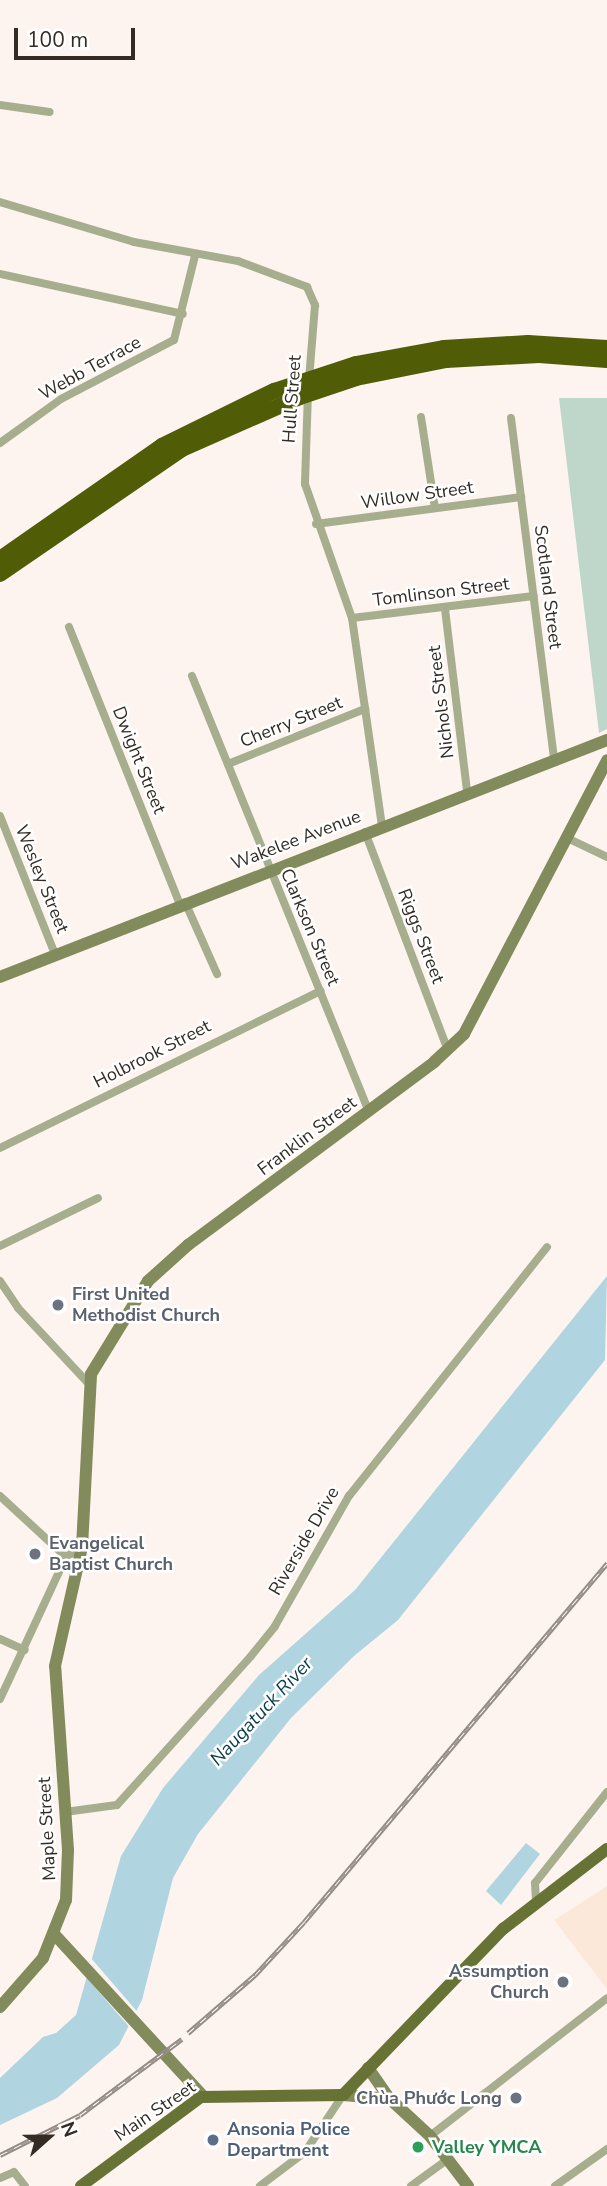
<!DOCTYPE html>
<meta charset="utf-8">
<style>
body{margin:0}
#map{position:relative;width:607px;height:2186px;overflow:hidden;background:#fef4ef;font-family:"Nunito Sans",sans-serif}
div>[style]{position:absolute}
.education>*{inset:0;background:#fce8d8}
.green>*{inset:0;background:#bfd6ca}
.water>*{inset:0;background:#b1d4e1}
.pier>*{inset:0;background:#fef4ef}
.street>*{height:8px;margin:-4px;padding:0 4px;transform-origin:4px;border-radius:4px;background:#a7ae8e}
.secondary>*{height:12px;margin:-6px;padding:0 6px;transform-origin:6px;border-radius:6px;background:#828b5b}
.primary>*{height:12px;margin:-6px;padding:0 6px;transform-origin:6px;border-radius:6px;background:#677235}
.highway>*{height:16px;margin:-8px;padding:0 8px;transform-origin:8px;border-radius:8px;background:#515c07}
.rail>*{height:5px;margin-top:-2.5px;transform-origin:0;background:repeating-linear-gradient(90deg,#fff 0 8px,#958b86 0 16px);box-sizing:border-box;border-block:2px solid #958b86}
.dots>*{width:19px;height:19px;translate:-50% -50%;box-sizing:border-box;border:4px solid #fff;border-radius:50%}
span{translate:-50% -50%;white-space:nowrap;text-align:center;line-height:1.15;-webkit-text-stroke:5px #fff;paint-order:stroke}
.street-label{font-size:18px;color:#342b25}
.worship-label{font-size:18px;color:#5b616d;font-weight:700}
.left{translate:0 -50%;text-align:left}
.right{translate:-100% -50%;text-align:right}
.service-label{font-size:18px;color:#4e5e75;font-weight:700}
.leisure-label{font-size:18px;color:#27864d;font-weight:700}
.water-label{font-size:19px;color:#0a3d4c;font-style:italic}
.north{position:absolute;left:14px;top:2102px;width:70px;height:70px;-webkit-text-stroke:5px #fff;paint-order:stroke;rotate:69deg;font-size:19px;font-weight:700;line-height:28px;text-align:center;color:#342b25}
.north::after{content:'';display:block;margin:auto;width:24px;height:32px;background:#342b25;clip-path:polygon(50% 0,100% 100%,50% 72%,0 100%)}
.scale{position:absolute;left:14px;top:28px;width:121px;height:32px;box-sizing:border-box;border:4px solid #342b25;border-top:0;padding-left:9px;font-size:21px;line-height:24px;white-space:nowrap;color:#342b25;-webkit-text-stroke:5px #fff;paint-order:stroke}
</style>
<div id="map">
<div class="education">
<i style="clip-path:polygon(607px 1886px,607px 1989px,554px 1920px)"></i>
</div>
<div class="green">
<i style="clip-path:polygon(559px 398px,607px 398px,607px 729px,599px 733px)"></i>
</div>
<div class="water">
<i style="clip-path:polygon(607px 1276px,605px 1360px,398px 1620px,354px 1656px,291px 1718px,198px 1834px,173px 1878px,142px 2000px,119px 2045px,57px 2098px,0 2125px,0 2078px,43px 2037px,56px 2033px,76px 2015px,121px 1856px,163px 1788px,259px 1675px,355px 1590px)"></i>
<i style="clip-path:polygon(526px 1843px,540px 1854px,501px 1905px,486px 1891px)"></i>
</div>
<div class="pier">
<i style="clip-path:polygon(90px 1957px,140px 2015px,132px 2030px,85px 1976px)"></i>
</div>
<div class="street">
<i style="left:0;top:105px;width:50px;rotate:8deg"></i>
<i style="left:0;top:202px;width:140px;rotate:16.6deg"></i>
<i style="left:134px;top:242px;width:106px;rotate:10.4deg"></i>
<i style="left:238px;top:261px;width:74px;rotate:20.6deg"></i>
<i style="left:307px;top:287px;width:20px;rotate:66deg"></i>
<i style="left:315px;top:305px;width:74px;rotate:94.6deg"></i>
<i style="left:0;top:274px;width:187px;rotate:12.3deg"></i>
<i style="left:308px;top:392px;width:92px;rotate:91.9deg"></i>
<i style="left:305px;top:484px;width:142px;rotate:70.7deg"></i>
<i style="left:352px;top:618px;width:210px;rotate:81.8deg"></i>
<i style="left:421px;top:417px;width:92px;rotate:81.3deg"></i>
<i style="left:511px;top:418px;width:344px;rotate:82.8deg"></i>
<i style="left:0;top:443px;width:75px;rotate:-35.8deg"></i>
<i style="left:61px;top:399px;width:127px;rotate:-27.6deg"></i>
<i style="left:174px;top:340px;width:87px;rotate:-76deg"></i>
<i style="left:316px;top:524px;width:207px;rotate:-7.5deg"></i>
<i style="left:445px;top:609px;width:184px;rotate:83.1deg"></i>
<i style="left:352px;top:618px;width:183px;rotate:-6.9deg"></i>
<i style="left:69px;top:627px;width:298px;rotate:68.2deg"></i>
<i style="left:192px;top:676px;width:470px;rotate:67.9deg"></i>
<i style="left:228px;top:764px;width:148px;rotate:-21.9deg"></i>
<i style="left:0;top:816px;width:149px;rotate:68.3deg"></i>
<i style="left:365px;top:832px;width:234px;rotate:69.2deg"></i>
<i style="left:565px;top:837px;width:47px;rotate:25.5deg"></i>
<i style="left:185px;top:902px;width:79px;rotate:66deg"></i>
<i style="left:0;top:1148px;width:357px;rotate:-26.1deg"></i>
<i style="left:0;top:1246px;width:109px;rotate:-26.1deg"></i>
<i style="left:0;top:1281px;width:32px;rotate:56deg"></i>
<i style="left:18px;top:1308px;width:103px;rotate:47deg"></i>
<i style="left:0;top:1496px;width:90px;rotate:42.7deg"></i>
<i style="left:66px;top:1557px;width:19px;rotate:-32deg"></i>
<i style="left:0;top:1639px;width:27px;rotate:24deg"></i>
<i style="left:0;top:1699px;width:157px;rotate:-65.1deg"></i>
<i style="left:65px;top:1812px;width:52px;rotate:-7.7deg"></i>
<i style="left:117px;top:1805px;width:200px;rotate:-48deg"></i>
<i style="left:251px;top:1656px;width:38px;rotate:-51deg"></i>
<i style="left:275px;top:1626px;width:150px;rotate:-60.4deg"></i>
<i style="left:349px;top:1496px;width:318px;rotate:-51.5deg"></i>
<i style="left:536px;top:1902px;width:19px;rotate:-93deg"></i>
<i style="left:535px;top:1883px;width:116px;rotate:-51.6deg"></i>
<i style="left:430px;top:2136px;width:224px;rotate:-37.9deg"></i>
<i style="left:0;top:2178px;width:15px;rotate:-23deg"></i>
<i style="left:14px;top:2172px;width:18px;rotate:52deg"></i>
<i style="left:260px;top:2186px;width:56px;rotate:-37.1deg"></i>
<i style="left:305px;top:2152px;width:69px;rotate:-56.3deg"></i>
<i style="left:411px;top:2186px;width:46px;rotate:-36.1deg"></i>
<i style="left:555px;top:2186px;width:64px;rotate:-35.4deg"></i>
</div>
<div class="secondary">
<i style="left:0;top:977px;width:652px;rotate:-21.33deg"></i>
<i style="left:55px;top:1935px;width:219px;rotate:47.4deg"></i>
<i style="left:0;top:2007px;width:65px;rotate:-48.7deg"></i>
<i style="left:43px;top:1958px;width:62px;rotate:-68.4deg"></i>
<i style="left:66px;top:1900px;width:50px;rotate:-87.7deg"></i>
<i style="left:68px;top:1850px;width:184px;rotate:-94deg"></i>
<i style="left:55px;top:1666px;width:122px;rotate:-77.2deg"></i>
<i style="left:82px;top:1547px;width:173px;rotate:-87deg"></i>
<i style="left:91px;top:1374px;width:109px;rotate:-58.5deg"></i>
<i style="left:148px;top:1281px;width:54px;rotate:-42deg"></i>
<i style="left:188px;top:1245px;width:307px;rotate:-36.6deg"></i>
<i style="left:434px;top:1062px;width:41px;rotate:-43deg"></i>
<i style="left:464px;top:1034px;width:309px;rotate:-62.4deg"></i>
<i style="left:368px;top:2068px;width:38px;rotate:55deg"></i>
<i style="left:343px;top:2095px;width:47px;rotate:4.9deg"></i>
<i style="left:390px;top:2099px;width:54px;rotate:42.8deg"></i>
<i style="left:430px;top:2136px;width:63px;rotate:52.8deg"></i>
</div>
<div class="primary">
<i style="left:81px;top:2186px;width:149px;rotate:-36.6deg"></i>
<i style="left:201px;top:2097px;width:142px;rotate:-0.8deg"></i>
<i style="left:343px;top:2095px;width:231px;rotate:-46.1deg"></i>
<i style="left:503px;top:1929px;width:131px;rotate:-37.6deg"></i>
</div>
<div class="highway">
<i style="left:0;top:559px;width:198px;rotate:-34.9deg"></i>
<i style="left:162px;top:446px;width:125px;rotate:-26.2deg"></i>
<i style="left:274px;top:391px;width:86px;rotate:-18.2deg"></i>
<i style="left:356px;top:364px;width:89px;rotate:-10.3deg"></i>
<i style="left:444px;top:348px;width:84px;rotate:-3.4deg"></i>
<i style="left:528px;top:343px;width:79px;rotate:3.6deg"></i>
<i style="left:0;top:574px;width:221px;rotate:-34.5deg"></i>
<i style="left:182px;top:449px;width:129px;rotate:-23.8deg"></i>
<i style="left:300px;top:397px;width:59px;rotate:-18.7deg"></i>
<i style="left:356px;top:378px;width:92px;rotate:-11.3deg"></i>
<i style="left:446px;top:360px;width:93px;rotate:-3.1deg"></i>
<i style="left:539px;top:355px;width:68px;rotate:4.2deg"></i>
</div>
<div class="rail">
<i style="left:188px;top:2033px;width:89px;rotate:-40.9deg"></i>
<i style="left:255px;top:1975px;width:72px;rotate:-47.2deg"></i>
<i style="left:304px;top:1922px;width:470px;rotate:-49.8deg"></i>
<i style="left:0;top:2155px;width:89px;rotate:-26.6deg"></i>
<i style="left:80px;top:2115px;width:127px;rotate:-36.7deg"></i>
</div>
<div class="dots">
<i style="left:58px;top:1305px;background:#6b7280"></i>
<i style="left:35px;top:1554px;background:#6b7280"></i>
<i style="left:563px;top:1982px;background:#6b7280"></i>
<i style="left:516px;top:2098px;background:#6b7280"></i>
<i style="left:213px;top:2140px;background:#5c6f8a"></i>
<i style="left:418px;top:2147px;background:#2e9e5b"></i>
</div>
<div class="street-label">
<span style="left:90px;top:368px;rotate:-29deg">Webb Terrace</span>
<span style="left:292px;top:399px;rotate:-86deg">Hull Street</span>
<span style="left:417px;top:495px;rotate:-8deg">Willow Street</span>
<span style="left:548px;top:587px;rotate:83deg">Scotland Street</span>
<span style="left:441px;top:592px;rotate:-7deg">Tomlinson Street</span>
<span style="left:441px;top:702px;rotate:-97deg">Nichols Street</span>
<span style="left:291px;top:722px;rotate:-22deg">Cherry Street</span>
<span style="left:139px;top:760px;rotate:68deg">Dwight Street</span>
<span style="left:296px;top:840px;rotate:-21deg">Wakelee Avenue</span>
<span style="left:42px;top:879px;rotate:68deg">Wesley Street</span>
<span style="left:310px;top:927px;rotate:67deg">Clarkson Street</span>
<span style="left:421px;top:936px;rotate:69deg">Riggs Street</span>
<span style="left:152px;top:1054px;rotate:-27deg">Holbrook Street</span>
<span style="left:307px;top:1136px;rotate:-37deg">Franklin Street</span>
<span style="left:304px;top:1541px;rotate:-60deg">Riverside Drive</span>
<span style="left:47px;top:1829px;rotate:-93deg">Maple Street</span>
<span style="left:155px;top:2111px;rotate:-34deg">Main Street</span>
</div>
<div class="worship-label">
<span class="left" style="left:72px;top:1305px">First United<br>Methodist Church</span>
<span class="left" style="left:49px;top:1554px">Evangelical<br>Baptist Church</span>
<span class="right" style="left:549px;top:1982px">Assumption<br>Church</span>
<span class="right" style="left:502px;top:2098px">Chùa Phước Long</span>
</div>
<div class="service-label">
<span class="left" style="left:227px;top:2140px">Ansonia Police<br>Department</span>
</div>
<div class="leisure-label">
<span class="left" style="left:432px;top:2147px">Valley YMCA</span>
</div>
<div class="water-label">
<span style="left:262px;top:1712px;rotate:-47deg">Naugatuck River</span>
</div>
<div class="north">N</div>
<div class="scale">100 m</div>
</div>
